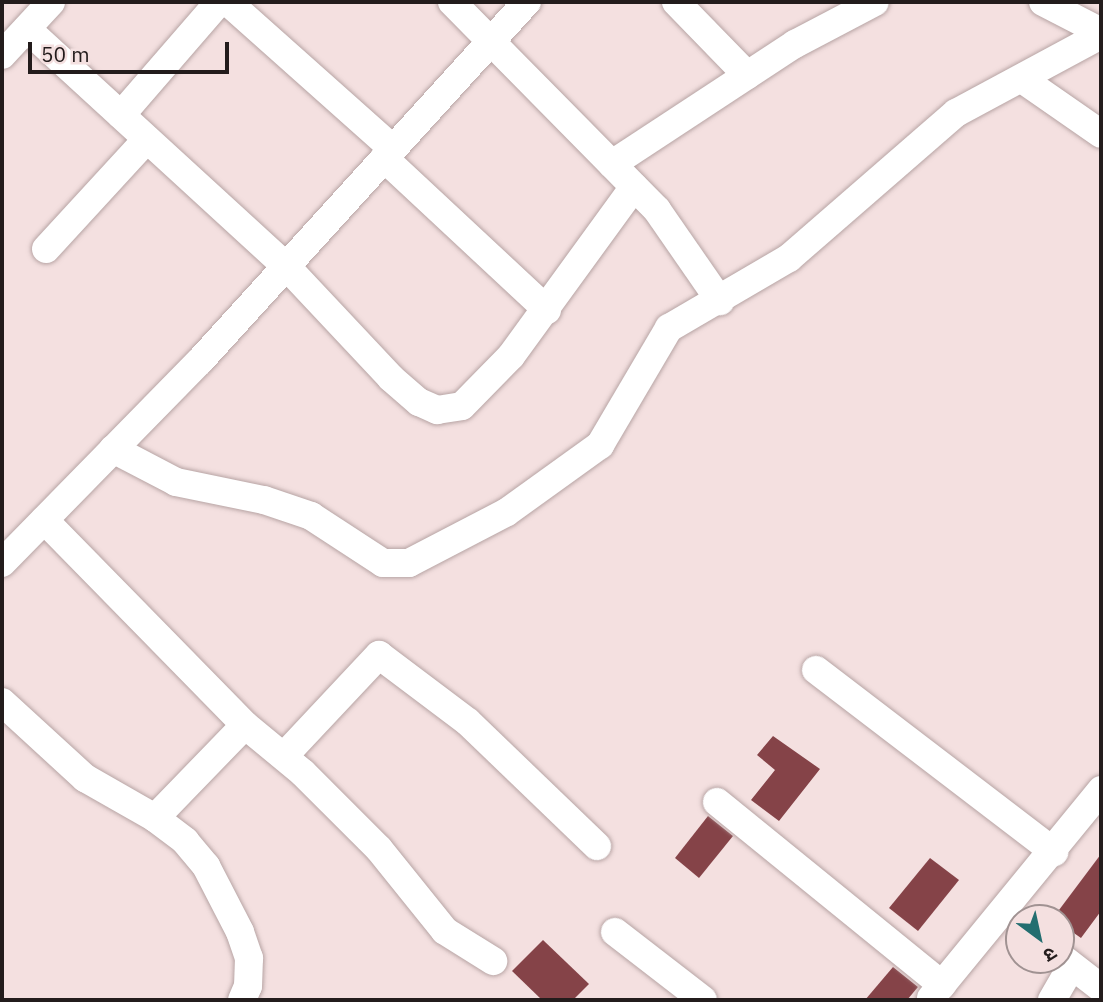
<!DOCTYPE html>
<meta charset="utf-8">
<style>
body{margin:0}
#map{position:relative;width:1103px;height:1002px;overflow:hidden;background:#f4e0e0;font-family:"IBM Plex Sans","Noto Sans Devanagari",sans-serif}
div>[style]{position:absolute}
.building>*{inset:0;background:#854348}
.roads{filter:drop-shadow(0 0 2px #b7a4a4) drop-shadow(0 0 2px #b7a4a4)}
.street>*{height:28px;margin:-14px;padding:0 14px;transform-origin:14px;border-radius:14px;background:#fff}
span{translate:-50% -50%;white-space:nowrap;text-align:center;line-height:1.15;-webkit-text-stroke:7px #f4e0e0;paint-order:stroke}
.frame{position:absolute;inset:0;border:4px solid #231c1c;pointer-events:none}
.north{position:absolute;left:1005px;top:904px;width:70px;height:70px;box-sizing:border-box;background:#f4e0e0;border:2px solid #a09292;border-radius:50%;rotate:147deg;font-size:19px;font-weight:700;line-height:28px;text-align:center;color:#231c1c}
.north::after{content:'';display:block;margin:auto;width:24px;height:32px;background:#236e70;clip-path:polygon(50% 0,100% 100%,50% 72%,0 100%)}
.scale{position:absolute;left:28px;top:42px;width:201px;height:32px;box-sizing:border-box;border:4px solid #231c1c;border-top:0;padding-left:9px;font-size:21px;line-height:24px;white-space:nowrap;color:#231c1c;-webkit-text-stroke:5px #f4e0e0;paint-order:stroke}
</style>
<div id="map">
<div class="building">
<i style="clip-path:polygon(773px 736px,820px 769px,779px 821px,751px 800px,775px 770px,757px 755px)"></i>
<i style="clip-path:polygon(708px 816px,733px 836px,699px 878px,675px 858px)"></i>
<i style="clip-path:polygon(1101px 854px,1101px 911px,1081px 938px,1061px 924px,1061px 918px,1053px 918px)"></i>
<i style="clip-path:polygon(930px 858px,959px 880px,918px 931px,889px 908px)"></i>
<i style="clip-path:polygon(543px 940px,589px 984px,573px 1000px,542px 1000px,512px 971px)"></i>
<i style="clip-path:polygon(893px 967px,918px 987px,907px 1000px,865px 1000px)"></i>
</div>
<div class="roads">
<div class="street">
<i style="left:228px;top:2px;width:221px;rotate:41.7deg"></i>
<i style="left:452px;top:2px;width:292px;rotate:45.4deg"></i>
<i style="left:657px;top:210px;width:111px;rotate:55.3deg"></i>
<i style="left:676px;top:2px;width:102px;rotate:45.8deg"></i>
<i style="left:1043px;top:2px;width:65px;rotate:27.3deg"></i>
<i style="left:27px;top:29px;width:351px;rotate:42.5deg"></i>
<i style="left:286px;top:266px;width:154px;rotate:46.8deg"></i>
<i style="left:391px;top:378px;width:37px;rotate:41deg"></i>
<i style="left:419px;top:402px;width:20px;rotate:24deg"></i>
<i style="left:437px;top:410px;width:25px;rotate:-9deg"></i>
<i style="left:462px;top:406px;width:70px;rotate:-45.6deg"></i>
<i style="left:511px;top:356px;width:209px;rotate:-54deg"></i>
<i style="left:2px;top:55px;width:72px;rotate:-47.2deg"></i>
<i style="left:1022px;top:79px;width:96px;rotate:34.8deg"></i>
<i style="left:121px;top:115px;width:150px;rotate:-49.1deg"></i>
<i style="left:384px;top:158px;width:223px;rotate:43deg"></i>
<i style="left:612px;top:164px;width:219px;rotate:-33.3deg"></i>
<i style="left:795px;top:44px;width:90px;rotate:-27.7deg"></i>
<i style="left:46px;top:249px;width:149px;rotate:-47.4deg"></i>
<i style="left:113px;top:449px;width:71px;rotate:27.6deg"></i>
<i style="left:176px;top:482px;width:90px;rotate:11.6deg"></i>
<i style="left:264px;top:500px;width:50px;rotate:18.8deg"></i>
<i style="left:311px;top:516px;width:86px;rotate:33.1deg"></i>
<i style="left:383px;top:563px;width:26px"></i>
<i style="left:409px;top:563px;width:110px;rotate:-27.5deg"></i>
<i style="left:507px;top:512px;width:115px;rotate:-35.8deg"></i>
<i style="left:600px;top:445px;width:136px;rotate:-59.5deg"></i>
<i style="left:669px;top:328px;width:139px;rotate:-30.3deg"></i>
<i style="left:789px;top:258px;width:221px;rotate:-41deg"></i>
<i style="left:956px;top:113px;width:165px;rotate:-28.3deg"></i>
<i style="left:2px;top:563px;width:283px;rotate:-45.6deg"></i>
<i style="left:200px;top:361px;width:486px;rotate:-47.7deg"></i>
<i style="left:816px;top:670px;width:300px;rotate:37.4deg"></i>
<i style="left:2px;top:702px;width:113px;rotate:42.5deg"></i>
<i style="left:85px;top:778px;width:81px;rotate:29.7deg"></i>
<i style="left:155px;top:818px;width:129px;rotate:-45.9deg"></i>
<i style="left:245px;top:725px;width:287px;rotate:-134.4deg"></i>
<i style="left:245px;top:725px;width:75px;rotate:39.6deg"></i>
<i style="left:303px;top:773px;width:107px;rotate:45deg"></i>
<i style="left:379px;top:849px;width:105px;rotate:51.2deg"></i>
<i style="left:445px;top:931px;width:57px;rotate:32deg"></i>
<i style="left:284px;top:756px;width:139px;rotate:-46.8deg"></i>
<i style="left:379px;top:655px;width:111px;rotate:37deg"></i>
<i style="left:468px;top:722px;width:179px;rotate:43.9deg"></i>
<i style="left:717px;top:802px;width:290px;rotate:39.1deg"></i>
<i style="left:155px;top:818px;width:38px;rotate:37deg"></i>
<i style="left:185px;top:841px;width:33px;rotate:50deg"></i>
<i style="left:206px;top:866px;width:74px;rotate:62.7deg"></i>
<i style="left:240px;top:932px;width:28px;rotate:71deg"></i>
<i style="left:249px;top:958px;width:28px;rotate:92deg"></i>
<i style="left:248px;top:986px;width:15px;rotate:113deg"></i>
<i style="left:615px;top:932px;width:111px;rotate:37.7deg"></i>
<i style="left:1061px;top:957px;width:51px;rotate:37.8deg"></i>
<i style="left:931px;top:998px;width:269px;rotate:-50.7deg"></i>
<i style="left:1052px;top:1000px;width:39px;rotate:-60deg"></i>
</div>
</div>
<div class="frame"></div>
<div class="north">उ</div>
<div class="scale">50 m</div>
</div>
